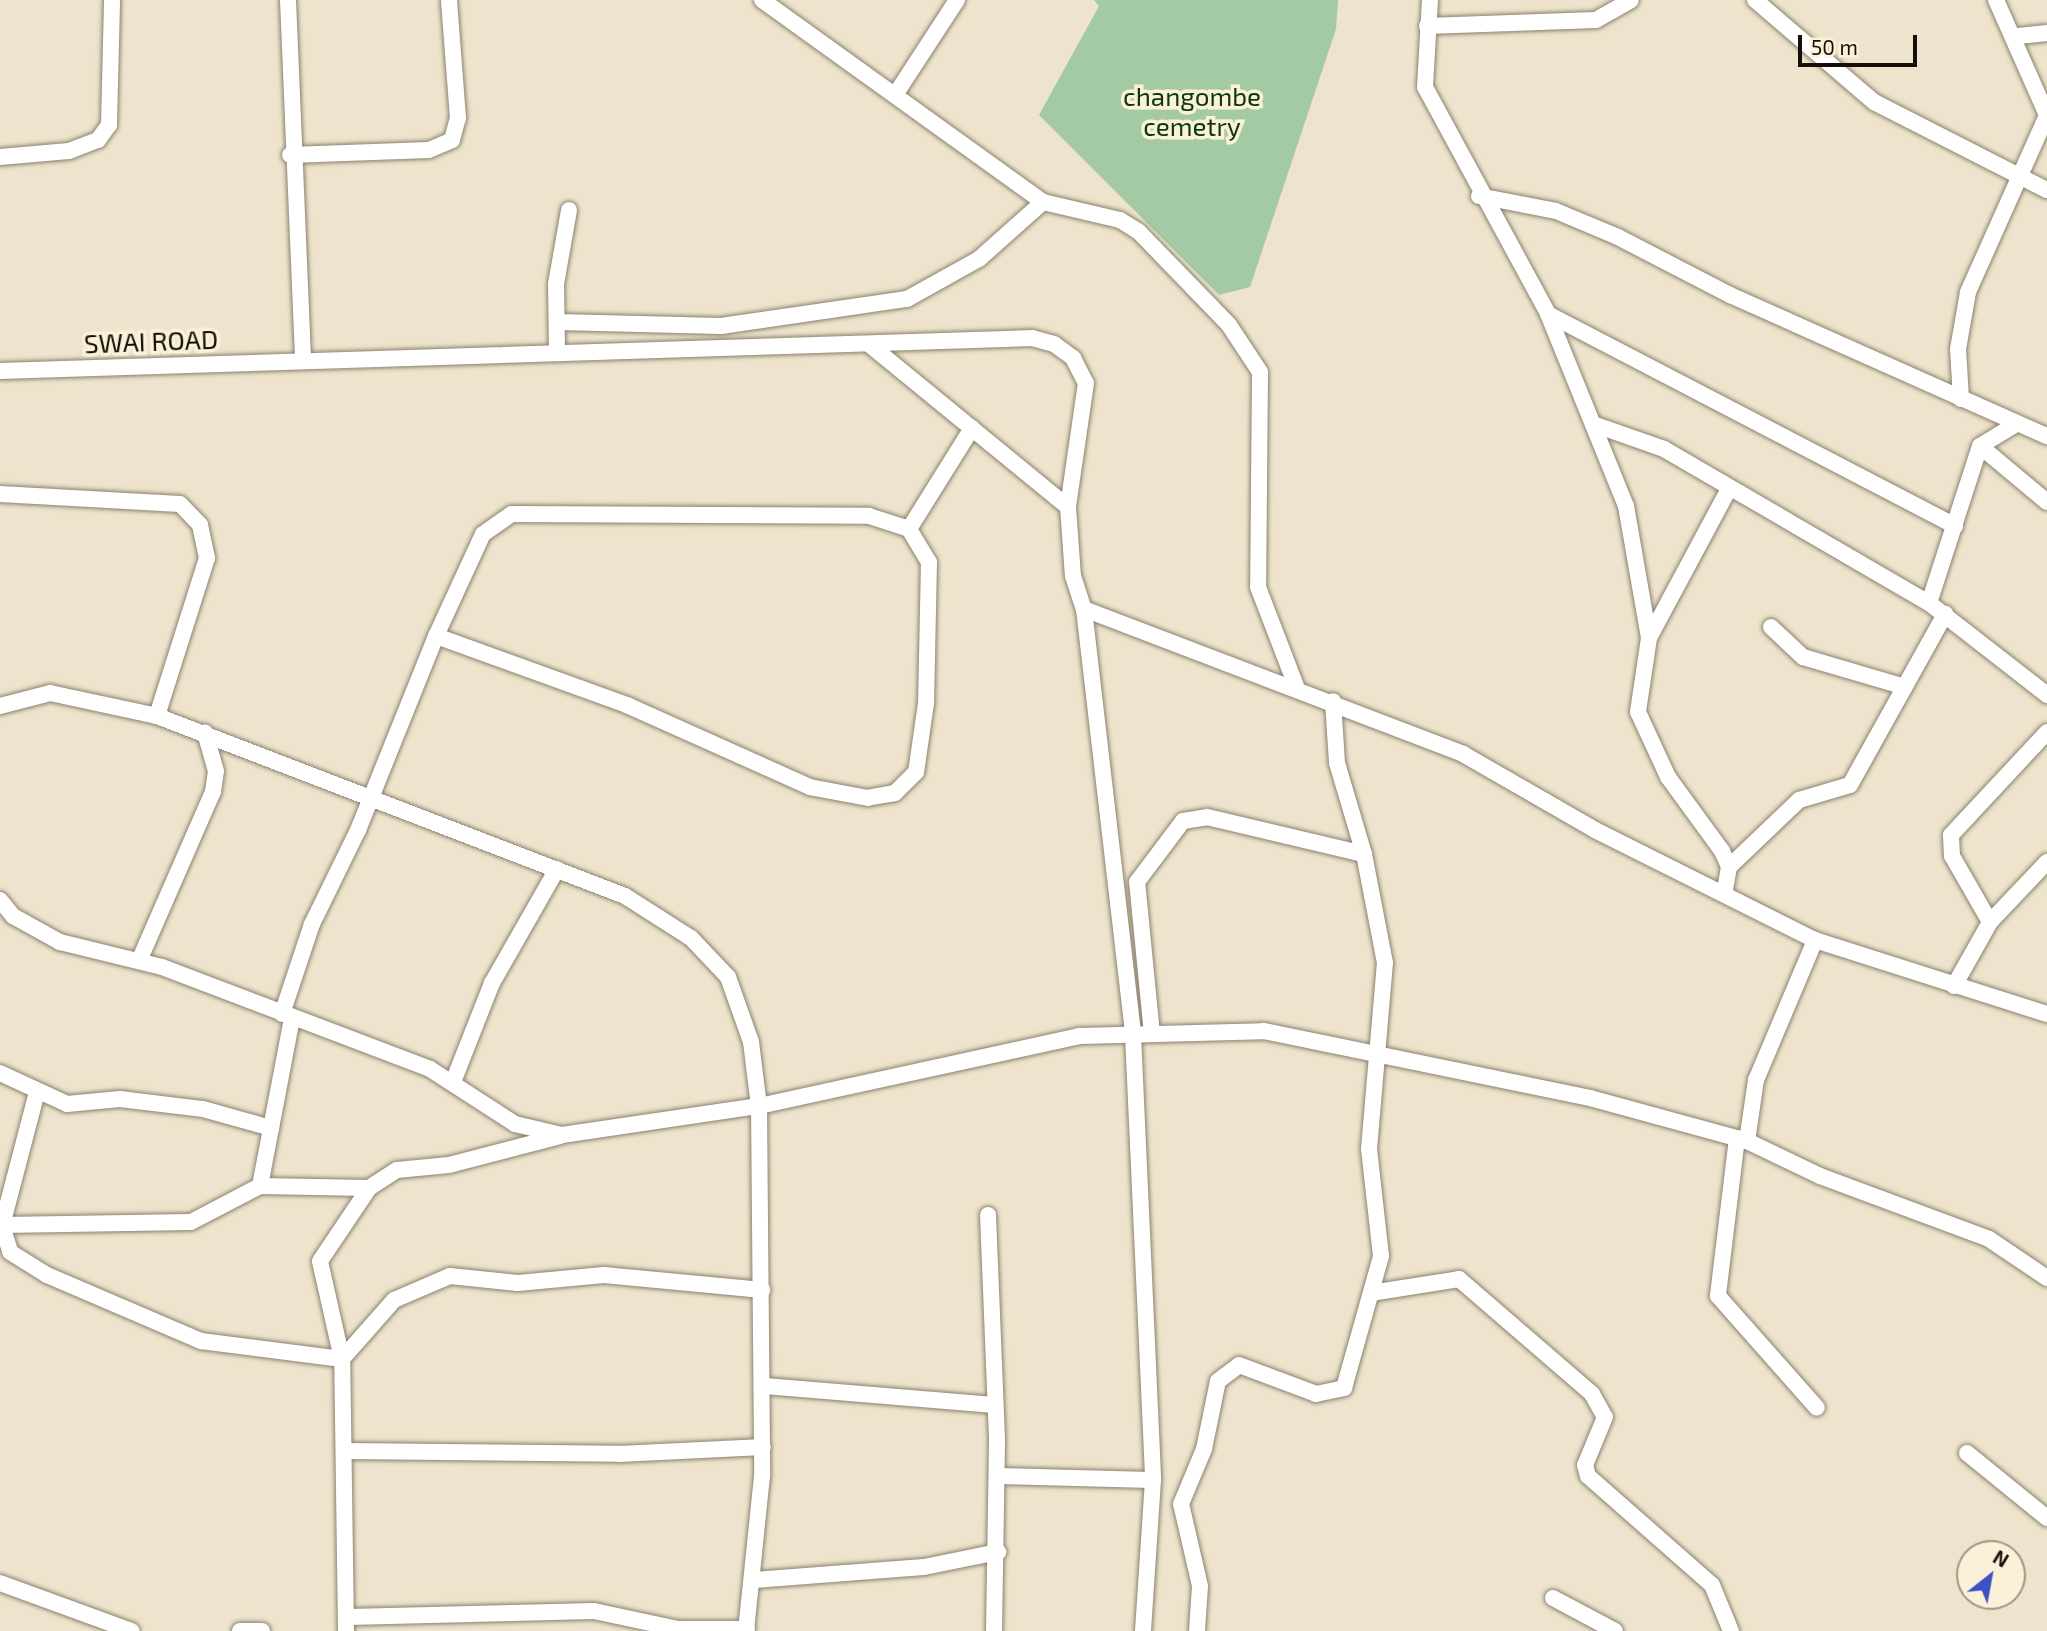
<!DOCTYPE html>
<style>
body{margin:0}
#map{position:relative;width:2047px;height:1631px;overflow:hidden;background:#eee3cc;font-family:"Exo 2",sans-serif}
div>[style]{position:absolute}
.green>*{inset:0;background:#a3caa2}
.roads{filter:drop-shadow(0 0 2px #8b816d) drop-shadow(0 0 2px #8b816d)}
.minor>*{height:16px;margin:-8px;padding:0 8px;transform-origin:8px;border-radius:8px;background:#fff}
span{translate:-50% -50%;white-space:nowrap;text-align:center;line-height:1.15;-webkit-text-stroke:7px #fbf1d9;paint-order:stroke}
.park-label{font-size:26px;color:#0a390e}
.street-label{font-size:26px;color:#141009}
.north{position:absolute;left:1956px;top:1540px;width:70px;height:70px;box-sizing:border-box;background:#fbf1d9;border:2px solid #9f9786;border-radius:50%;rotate:31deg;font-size:19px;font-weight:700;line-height:28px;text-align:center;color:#141009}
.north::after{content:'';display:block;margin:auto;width:24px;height:32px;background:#3e51c4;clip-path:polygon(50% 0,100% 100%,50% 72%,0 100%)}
.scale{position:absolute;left:1798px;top:35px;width:119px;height:32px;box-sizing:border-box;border:4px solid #141009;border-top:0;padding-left:9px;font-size:21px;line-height:24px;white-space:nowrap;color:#141009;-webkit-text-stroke:5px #fbf1d9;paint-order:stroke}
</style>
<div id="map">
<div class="green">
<i style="clip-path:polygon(1094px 0,1338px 0,1336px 29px,1250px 287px,1219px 295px,1039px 115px,1099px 6px)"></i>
</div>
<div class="roads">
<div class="minor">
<i style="left:288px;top:0;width:359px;rotate:87.6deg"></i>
<i style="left:762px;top:0;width:346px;rotate:35.7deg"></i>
<i style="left:1043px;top:202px;width:79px;rotate:13.2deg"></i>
<i style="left:1120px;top:220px;width:22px;rotate:32deg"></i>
<i style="left:1139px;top:232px;width:129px;rotate:45.9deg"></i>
<i style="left:1229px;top:325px;width:56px;rotate:56.6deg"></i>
<i style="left:1260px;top:372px;width:215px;rotate:90.5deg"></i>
<i style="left:1258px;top:587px;width:106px;rotate:69deg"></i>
<i style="left:1430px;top:0;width:87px;rotate:93.3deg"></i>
<i style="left:1425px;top:87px;width:258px;rotate:61.5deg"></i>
<i style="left:1548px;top:314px;width:207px;rotate:67.9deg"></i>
<i style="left:1626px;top:506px;width:134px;rotate:80.1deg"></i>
<i style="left:1649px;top:638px;width:75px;rotate:98.5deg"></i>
<i style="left:1638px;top:712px;width:72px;rotate:65.2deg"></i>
<i style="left:1668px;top:777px;width:92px;rotate:53.9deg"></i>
<i style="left:1722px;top:851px;width:17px;rotate:66deg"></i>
<i style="left:1729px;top:867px;width:27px;rotate:100deg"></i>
<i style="left:1755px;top:0;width:157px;rotate:40.6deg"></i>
<i style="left:1874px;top:102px;width:194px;rotate:27deg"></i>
<i style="left:1996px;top:0;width:126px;rotate:66.1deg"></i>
<i style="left:1427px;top:26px;width:169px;rotate:-2deg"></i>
<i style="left:1596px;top:20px;width:40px;rotate:-29.7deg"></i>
<i style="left:2018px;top:36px;width:29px;rotate:-6deg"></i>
<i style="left:897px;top:92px;width:110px;rotate:-56.9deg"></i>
<i style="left:290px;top:155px;width:139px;rotate:-2.1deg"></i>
<i style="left:429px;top:150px;width:25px;rotate:-23deg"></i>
<i style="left:452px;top:140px;width:23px;rotate:-75deg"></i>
<i style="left:458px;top:118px;width:118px;rotate:-94.4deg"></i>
<i style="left:0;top:157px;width:69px;rotate:-5deg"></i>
<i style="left:69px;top:151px;width:31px;rotate:-21deg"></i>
<i style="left:98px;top:140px;width:19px;rotate:-54deg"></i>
<i style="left:109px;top:125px;width:125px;rotate:-88.6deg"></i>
<i style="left:1479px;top:196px;width:78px;rotate:11deg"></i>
<i style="left:1556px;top:211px;width:67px;rotate:22.8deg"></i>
<i style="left:1618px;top:237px;width:126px;rotate:27.4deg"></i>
<i style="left:1730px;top:295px;width:347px;rotate:24deg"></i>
<i style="left:1548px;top:314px;width:459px;rotate:27.5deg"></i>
<i style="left:557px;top:322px;width:164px;rotate:1.4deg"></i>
<i style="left:721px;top:326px;width:188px;rotate:-8.3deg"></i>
<i style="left:907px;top:299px;width:82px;rotate:-29.1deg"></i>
<i style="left:979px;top:259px;width:86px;rotate:-41.7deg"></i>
<i style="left:870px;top:345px;width:256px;rotate:39.3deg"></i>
<i style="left:557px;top:352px;width:68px;rotate:-90.8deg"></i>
<i style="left:556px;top:284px;width:75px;rotate:-80deg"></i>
<i style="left:0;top:371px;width:1033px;rotate:-1.83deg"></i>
<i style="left:1032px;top:338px;width:23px;rotate:15deg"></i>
<i style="left:1054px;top:344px;width:24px;rotate:36deg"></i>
<i style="left:1073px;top:358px;width:28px;rotate:63deg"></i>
<i style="left:1086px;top:383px;width:125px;rotate:98.3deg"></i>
<i style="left:1068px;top:507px;width:69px;rotate:85.9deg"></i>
<i style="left:1073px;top:576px;width:35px;rotate:72deg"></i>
<i style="left:1084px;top:609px;width:406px;rotate:20.9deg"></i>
<i style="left:1463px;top:754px;width:152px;rotate:29.9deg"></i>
<i style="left:1595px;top:830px;width:246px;rotate:26.6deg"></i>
<i style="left:1815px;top:940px;width:244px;rotate:17.7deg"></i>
<i style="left:1961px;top:399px;width:50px;rotate:-93.4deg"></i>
<i style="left:1958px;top:349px;width:58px;rotate:-80deg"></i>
<i style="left:1968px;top:292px;width:194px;rotate:-65.9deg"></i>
<i style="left:1593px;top:424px;width:75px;rotate:19.4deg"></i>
<i style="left:1664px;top:449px;width:306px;rotate:30.2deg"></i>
<i style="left:1929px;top:603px;width:150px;rotate:37.9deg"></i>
<i style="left:1980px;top:446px;width:87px;rotate:39.9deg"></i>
<i style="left:0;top:494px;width:180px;rotate:3.2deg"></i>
<i style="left:180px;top:504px;width:29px;rotate:46deg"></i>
<i style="left:200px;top:525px;width:34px;rotate:78deg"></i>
<i style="left:207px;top:558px;width:166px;rotate:107.6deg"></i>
<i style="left:909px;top:529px;width:119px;rotate:-58deg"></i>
<i style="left:1929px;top:603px;width:165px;rotate:-72deg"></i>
<i style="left:1980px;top:446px;width:42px;rotate:-31.4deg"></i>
<i style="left:1084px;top:609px;width:429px;rotate:83.4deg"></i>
<i style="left:1133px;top:1035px;width:445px;rotate:87.4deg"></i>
<i style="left:1153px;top:1480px;width:151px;rotate:93.8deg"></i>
<i style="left:1771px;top:627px;width:44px;rotate:43.2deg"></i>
<i style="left:1803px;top:657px;width:106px;rotate:16.4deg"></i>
<i style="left:1649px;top:638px;width:169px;rotate:-61.8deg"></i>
<i style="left:0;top:706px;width:52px;rotate:-14.6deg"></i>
<i style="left:50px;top:693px;width:109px;rotate:12.1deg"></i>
<i style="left:157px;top:716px;width:501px;rotate:21.04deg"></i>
<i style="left:625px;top:896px;width:78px;rotate:32.5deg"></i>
<i style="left:691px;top:938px;width:54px;rotate:46.5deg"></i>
<i style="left:728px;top:977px;width:69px;rotate:70.5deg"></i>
<i style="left:751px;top:1042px;width:64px;rotate:82.9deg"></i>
<i style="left:759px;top:1106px;width:328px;rotate:-12.3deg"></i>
<i style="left:1079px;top:1036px;width:185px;rotate:-1.5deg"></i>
<i style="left:1264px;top:1031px;width:333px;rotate:11.6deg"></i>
<i style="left:1590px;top:1098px;width:163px;rotate:15.3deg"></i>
<i style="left:1747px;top:1141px;width:81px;rotate:25.6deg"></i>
<i style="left:1820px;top:1176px;width:180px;rotate:20.4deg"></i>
<i style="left:1989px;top:1239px;width:70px;rotate:33.9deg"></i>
<i style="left:1729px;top:867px;width:97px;rotate:-43.7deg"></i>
<i style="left:1799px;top:800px;width:53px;rotate:-16.4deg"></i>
<i style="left:1850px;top:785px;width:196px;rotate:-60.9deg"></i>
<i style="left:0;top:900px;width:21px;rotate:51deg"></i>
<i style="left:13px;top:916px;width:54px;rotate:29deg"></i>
<i style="left:60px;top:942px;width:105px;rotate:13.8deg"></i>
<i style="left:162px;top:967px;width:287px;rotate:20.8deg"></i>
<i style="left:430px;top:1069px;width:101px;rotate:32.9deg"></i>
<i style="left:515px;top:1124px;width:48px;rotate:13.2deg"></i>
<i style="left:562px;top:1135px;width:199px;rotate:-8.4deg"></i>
<i style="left:759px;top:1106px;width:370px;rotate:89.5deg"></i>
<i style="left:762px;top:1476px;width:156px;rotate:95.9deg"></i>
<i style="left:1990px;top:922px;width:76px;rotate:-119.9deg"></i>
<i style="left:1952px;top:856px;width:21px;rotate:-93deg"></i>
<i style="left:1951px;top:835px;width:141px;rotate:-47deg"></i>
<i style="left:139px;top:961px;width:184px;rotate:-66.4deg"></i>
<i style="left:213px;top:792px;width:21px;rotate:-82deg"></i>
<i style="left:216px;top:771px;width:40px;rotate:-106deg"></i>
<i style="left:1954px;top:986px;width:73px;rotate:-60.6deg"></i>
<i style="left:1990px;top:922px;width:83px;rotate:-46.5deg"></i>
<i style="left:282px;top:1014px;width:95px;rotate:-71.6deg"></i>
<i style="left:312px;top:924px;width:105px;rotate:-63.9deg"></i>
<i style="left:358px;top:830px;width:209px;rotate:-68.1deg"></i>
<i style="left:436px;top:636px;width:112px;rotate:-65.3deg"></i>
<i style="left:483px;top:534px;width:35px;rotate:-35deg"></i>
<i style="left:512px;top:514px;width:357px;rotate:0.3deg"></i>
<i style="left:869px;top:516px;width:42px;rotate:18deg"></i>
<i style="left:909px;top:529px;width:39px;rotate:59deg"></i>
<i style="left:929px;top:562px;width:141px;rotate:91.2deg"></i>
<i style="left:926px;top:703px;width:70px;rotate:98.2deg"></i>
<i style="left:916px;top:772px;width:30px;rotate:135deg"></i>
<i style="left:895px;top:793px;width:27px;rotate:170deg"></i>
<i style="left:868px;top:798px;width:59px;rotate:-169.3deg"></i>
<i style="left:810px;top:787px;width:201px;rotate:-155.9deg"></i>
<i style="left:627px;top:705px;width:203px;rotate:-160.1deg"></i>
<i style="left:1152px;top:1034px;width:153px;rotate:-95.6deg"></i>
<i style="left:1137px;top:882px;width:76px;rotate:-53deg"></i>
<i style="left:1183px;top:821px;width:24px;rotate:-9deg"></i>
<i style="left:1207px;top:817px;width:161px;rotate:13.3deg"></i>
<i style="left:0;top:1073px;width:74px;rotate:24.8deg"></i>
<i style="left:67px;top:1104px;width:53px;rotate:-5.4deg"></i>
<i style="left:120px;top:1099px;width:84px;rotate:6.9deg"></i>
<i style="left:203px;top:1109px;width:71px;rotate:15.6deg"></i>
<i style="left:453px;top:1082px;width:106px;rotate:-68.5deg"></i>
<i style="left:492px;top:983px;width:131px;rotate:-60.3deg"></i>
<i style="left:37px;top:1092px;width:138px;rotate:104.7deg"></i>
<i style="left:2px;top:1225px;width:28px;rotate:73deg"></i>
<i style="left:10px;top:1252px;width:44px;rotate:31.9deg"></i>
<i style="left:47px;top:1275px;width:168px;rotate:23.2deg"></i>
<i style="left:201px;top:1341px;width:142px;rotate:7.3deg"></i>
<i style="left:342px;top:1359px;width:79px;rotate:-48.6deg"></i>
<i style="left:394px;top:1300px;width:61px;rotate:-23.2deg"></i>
<i style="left:450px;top:1276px;width:68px;rotate:5.9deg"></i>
<i style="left:518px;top:1283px;width:86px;rotate:-5.3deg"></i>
<i style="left:604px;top:1275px;width:159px;rotate:5.4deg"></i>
<i style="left:1737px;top:1138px;width:159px;rotate:96.9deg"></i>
<i style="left:1718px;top:1296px;width:149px;rotate:48.5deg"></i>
<i style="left:1747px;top:1141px;width:62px;rotate:-81.6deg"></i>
<i style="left:1756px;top:1080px;width:152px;rotate:-67.1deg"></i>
<i style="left:260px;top:1186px;width:171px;rotate:-79.2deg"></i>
<i style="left:988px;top:1215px;width:226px;rotate:87.7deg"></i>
<i style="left:997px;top:1441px;width:190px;rotate:90.9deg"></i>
<i style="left:2px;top:1225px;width:189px;rotate:-0.9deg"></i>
<i style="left:191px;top:1222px;width:78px;rotate:-27.6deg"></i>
<i style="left:260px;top:1186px;width:109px;rotate:1.1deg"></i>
<i style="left:1371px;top:1293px;width:89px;rotate:-9deg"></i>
<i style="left:1459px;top:1279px;width:176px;rotate:40.8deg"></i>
<i style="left:1592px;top:1394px;width:26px;rotate:61deg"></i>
<i style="left:1605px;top:1417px;width:52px;rotate:112.6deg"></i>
<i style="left:1585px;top:1465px;width:11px;rotate:75deg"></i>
<i style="left:1588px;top:1476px;width:165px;rotate:41.3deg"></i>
<i style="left:1712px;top:1585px;width:50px;rotate:67.6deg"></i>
<i style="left:764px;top:1386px;width:232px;rotate:4.7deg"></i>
<i style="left:345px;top:1451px;width:274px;rotate:0.6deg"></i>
<i style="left:619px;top:1454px;width:144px;rotate:-2.8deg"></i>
<i style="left:1967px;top:1453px;width:103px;rotate:39.1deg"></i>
<i style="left:997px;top:1476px;width:156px;rotate:1.5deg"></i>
<i style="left:754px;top:1580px;width:170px;rotate:-4.4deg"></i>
<i style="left:924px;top:1567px;width:76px;rotate:-11.5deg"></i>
<i style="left:0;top:1583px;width:140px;rotate:20.1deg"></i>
<i style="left:1553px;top:1598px;width:70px;rotate:28deg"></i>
<i style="left:348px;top:1617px;width:246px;rotate:-1.4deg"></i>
<i style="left:594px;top:1611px;width:86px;rotate:12.1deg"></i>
<i style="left:678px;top:1629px;width:69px"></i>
<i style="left:240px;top:1631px;width:22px"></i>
<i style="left:346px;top:1631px;width:272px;rotate:-90.8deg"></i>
<i style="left:342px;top:1359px;width:100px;rotate:-102.7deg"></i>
<i style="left:320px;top:1261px;width:88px;rotate:-56.1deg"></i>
<i style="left:369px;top:1188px;width:33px;rotate:-33deg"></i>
<i style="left:397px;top:1170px;width:52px;rotate:-5.5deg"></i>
<i style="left:449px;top:1165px;width:115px;rotate:-14.6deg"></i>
<i style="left:1197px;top:1631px;width:45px;rotate:-86.2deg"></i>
<i style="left:1200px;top:1586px;width:84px;rotate:-103deg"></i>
<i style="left:1181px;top:1504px;width:60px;rotate:-67.3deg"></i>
<i style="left:1204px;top:1449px;width:69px;rotate:-78.4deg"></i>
<i style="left:1218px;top:1381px;width:26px;rotate:-37deg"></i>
<i style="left:1239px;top:1365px;width:82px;rotate:20.6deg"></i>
<i style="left:1316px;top:1394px;width:29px;rotate:-12deg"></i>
<i style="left:1344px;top:1388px;width:137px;rotate:-74.3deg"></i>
<i style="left:1381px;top:1256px;width:108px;rotate:-96.4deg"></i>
<i style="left:1369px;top:1149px;width:187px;rotate:-85.1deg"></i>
<i style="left:1385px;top:963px;width:111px;rotate:-100.9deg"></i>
<i style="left:1364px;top:854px;width:95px;rotate:-106.5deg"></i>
<i style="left:1337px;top:763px;width:62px;rotate:-93.7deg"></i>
</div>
</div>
<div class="park-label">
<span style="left:1192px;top:111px">changombe<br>cemetry</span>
</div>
<div class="street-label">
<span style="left:151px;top:341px;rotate:-2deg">SWAI ROAD</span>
</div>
<div class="north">N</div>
<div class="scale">50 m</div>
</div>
